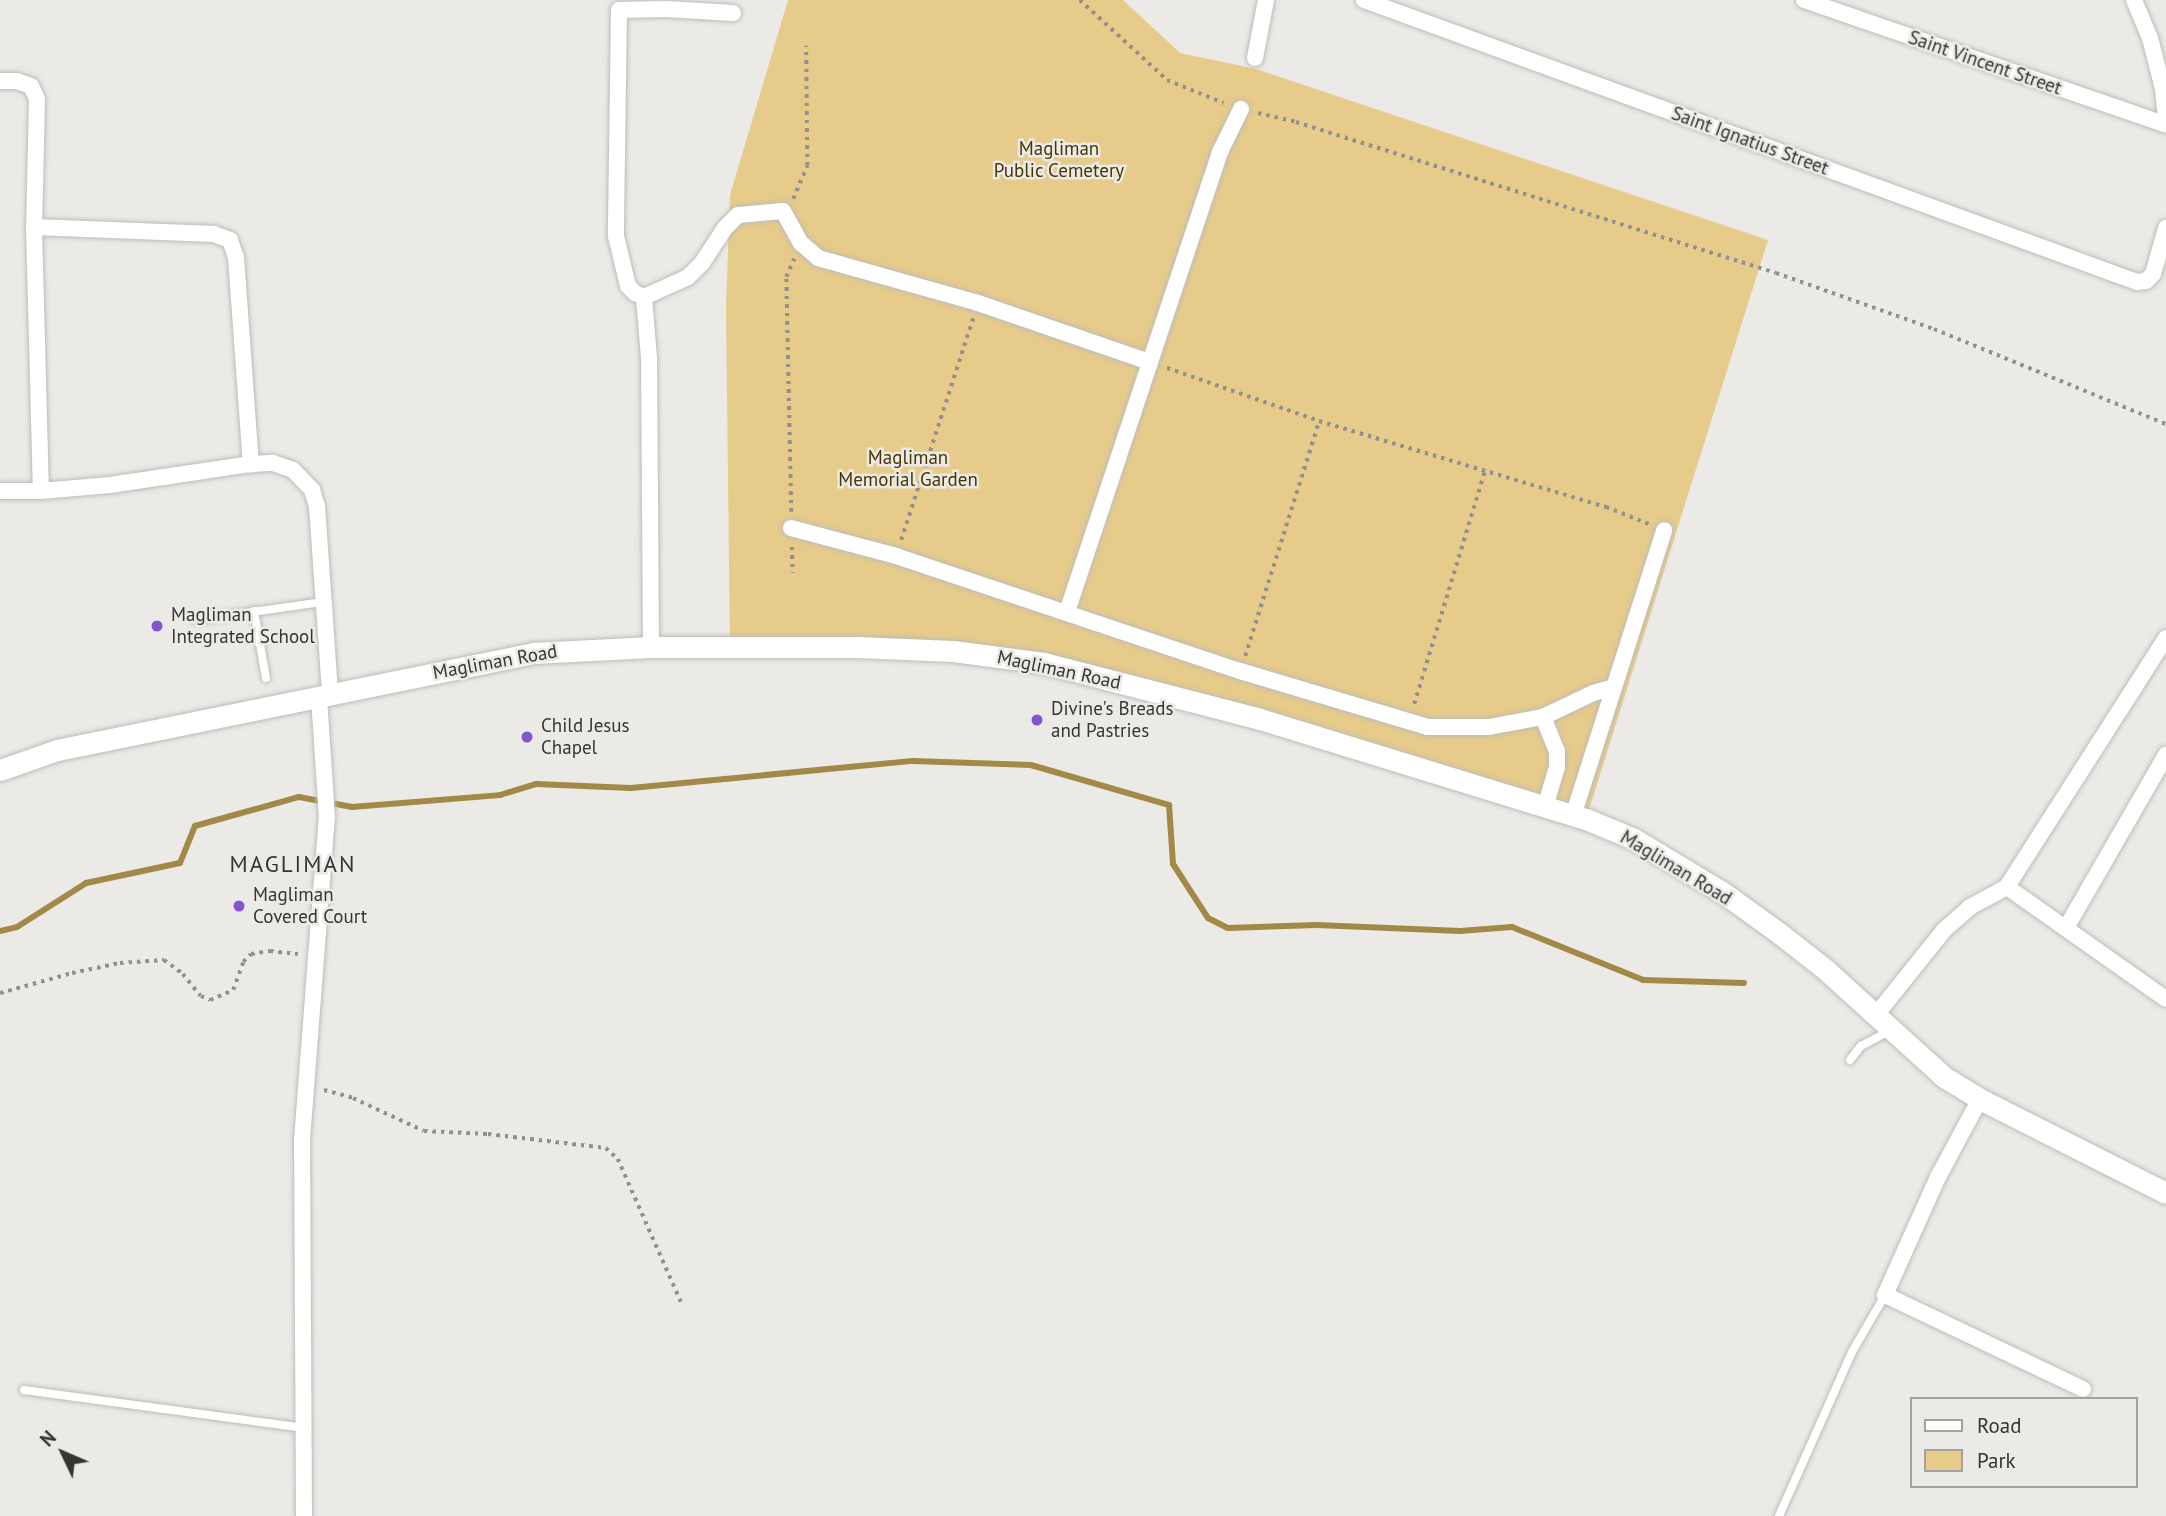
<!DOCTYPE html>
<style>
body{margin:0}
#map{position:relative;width:2166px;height:1516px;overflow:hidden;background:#eceae6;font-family:"PT Sans",sans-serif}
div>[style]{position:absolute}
.green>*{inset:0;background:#e6cb8a}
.stream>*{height:6px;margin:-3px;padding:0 3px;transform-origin:3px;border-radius:3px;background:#a38948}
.path>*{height:3.5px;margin-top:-1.75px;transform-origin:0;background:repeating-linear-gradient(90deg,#91908d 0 3.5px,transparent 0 8.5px)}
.roads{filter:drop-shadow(0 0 2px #bebcb8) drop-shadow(0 0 2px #bebcb8)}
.service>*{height:8px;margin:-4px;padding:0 4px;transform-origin:4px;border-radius:4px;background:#fff}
.minor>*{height:16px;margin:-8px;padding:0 8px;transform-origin:8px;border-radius:8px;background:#fff}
.tertiary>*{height:21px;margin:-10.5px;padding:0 10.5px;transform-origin:10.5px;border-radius:10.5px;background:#fff}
.dots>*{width:19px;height:19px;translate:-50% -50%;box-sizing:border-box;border:4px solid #eceae6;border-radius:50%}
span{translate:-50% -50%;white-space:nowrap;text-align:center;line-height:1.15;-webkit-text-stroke:5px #eceae6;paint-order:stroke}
.street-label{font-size:19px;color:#363534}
.park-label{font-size:19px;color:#483600}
.poi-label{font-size:19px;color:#363534}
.left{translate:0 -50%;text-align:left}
.quarter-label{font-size:23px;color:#363534;letter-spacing:2px}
.legend{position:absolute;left:1910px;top:1397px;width:228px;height:91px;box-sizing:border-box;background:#eceae6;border:2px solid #a3a29f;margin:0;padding:9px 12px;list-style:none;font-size:21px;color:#363534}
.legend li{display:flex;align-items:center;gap:14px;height:35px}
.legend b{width:35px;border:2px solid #a3a29f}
.north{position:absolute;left:28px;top:1418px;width:70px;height:70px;-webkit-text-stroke:5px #eceae6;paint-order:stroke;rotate:314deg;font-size:19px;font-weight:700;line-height:28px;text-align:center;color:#363534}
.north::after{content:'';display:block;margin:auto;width:24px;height:32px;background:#363534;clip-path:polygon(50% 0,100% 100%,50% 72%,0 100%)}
</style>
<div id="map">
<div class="green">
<i style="clip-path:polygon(788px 0,1123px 0,1180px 53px,1256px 69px,1768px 240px,1586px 819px,1044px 663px,730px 648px,726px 309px,730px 195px)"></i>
</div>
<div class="stream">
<i style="left:0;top:931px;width:17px;rotate:-13deg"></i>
<i style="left:17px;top:927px;width:82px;rotate:-32.5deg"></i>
<i style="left:86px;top:883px;width:96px;rotate:-12deg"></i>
<i style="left:180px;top:863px;width:40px;rotate:-68deg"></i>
<i style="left:195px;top:826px;width:108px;rotate:-15.6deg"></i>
<i style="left:299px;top:797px;width:54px;rotate:10.7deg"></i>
<i style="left:352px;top:807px;width:148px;rotate:-4.6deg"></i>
<i style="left:500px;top:795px;width:38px;rotate:-17deg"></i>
<i style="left:536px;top:784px;width:95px;rotate:2.4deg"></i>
<i style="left:631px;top:788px;width:283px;rotate:-5.5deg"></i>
<i style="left:913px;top:761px;width:118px;rotate:1.9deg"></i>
<i style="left:1031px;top:765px;width:144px;rotate:16.2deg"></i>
<i style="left:1169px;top:805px;width:59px;rotate:86.1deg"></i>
<i style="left:1173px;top:864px;width:64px;rotate:57.1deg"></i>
<i style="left:1208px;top:918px;width:22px;rotate:27deg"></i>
<i style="left:1228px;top:928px;width:89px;rotate:-1.9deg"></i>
<i style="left:1317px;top:925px;width:143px;rotate:2.4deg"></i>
<i style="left:1460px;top:931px;width:52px;rotate:-4.4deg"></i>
<i style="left:1512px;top:927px;width:141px;rotate:22deg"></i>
<i style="left:1643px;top:980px;width:101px;rotate:1.7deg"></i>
</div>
<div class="path">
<i style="left:1080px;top:0;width:118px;rotate:42.6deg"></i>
<i style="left:1167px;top:80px;width:61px;rotate:22deg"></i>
<i style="left:1258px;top:113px;width:39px;rotate:13deg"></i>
<i style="left:1296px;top:122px;width:503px;rotate:17.46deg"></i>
<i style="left:1776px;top:273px;width:168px;rotate:19.5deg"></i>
<i style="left:1934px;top:329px;width:251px;rotate:22.3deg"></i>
<i style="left:793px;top:199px;width:36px;rotate:-67deg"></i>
<i style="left:807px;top:166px;width:120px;rotate:-90.5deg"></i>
<i style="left:1167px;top:368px;width:161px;rotate:19.2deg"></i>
<i style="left:1319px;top:421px;width:300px;rotate:16.7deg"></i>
<i style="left:1606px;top:507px;width:46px;rotate:21.6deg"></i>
<i style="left:791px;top:512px;width:235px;rotate:-91.2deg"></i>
<i style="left:786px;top:277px;width:20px;rotate:-66deg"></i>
<i style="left:901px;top:540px;width:233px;rotate:-72deg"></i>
<i style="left:792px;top:547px;width:26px;rotate:88deg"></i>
<i style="left:1245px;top:656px;width:246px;rotate:-72.5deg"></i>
<i style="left:1414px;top:704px;width:244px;rotate:-73.1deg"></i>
<i style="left:0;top:993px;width:75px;rotate:-15.5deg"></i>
<i style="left:72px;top:973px;width:49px;rotate:-11.8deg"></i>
<i style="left:120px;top:963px;width:44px;rotate:-3.9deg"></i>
<i style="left:164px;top:960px;width:24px;rotate:36deg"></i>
<i style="left:183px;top:974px;width:28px;rotate:51deg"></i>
<i style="left:201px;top:996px;width:10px;rotate:24deg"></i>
<i style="left:210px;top:1000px;width:25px;rotate:-23deg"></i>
<i style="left:233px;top:990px;width:30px;rotate:-70deg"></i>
<i style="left:243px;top:962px;width:11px;rotate:-45deg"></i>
<i style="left:251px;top:954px;width:19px;rotate:-9deg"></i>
<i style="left:270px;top:951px;width:28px;rotate:6deg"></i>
<i style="left:324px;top:1090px;width:30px;rotate:15deg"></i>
<i style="left:353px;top:1098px;width:78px;rotate:24.9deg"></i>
<i style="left:424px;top:1131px;width:64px;rotate:2.7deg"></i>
<i style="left:488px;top:1134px;width:119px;rotate:6.8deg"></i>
<i style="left:606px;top:1148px;width:16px;rotate:43deg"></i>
<i style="left:618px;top:1159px;width:156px;rotate:66.2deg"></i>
</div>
<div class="roads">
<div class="service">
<i style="left:254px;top:611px;width:68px;rotate:79.8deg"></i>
<i style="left:196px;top:620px;width:127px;rotate:-8.1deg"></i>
<i style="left:1850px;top:1060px;width:18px;rotate:-52deg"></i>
<i style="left:1861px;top:1046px;width:32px;rotate:-28deg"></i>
<i style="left:24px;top:1390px;width:283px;rotate:7.7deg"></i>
<i style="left:1779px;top:1516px;width:180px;rotate:-66deg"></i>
<i style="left:1852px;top:1352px;width:66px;rotate:-59.9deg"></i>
</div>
<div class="minor">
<i style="left:1364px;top:0;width:823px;rotate:20.04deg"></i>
<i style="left:2137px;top:282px;width:9px;rotate:-6deg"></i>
<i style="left:2146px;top:281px;width:10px;rotate:-45deg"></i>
<i style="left:2153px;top:274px;width:48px;rotate:-74.2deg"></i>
<i style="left:1804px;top:0;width:383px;rotate:19deg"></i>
<i style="left:2134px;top:0;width:41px;rotate:67.2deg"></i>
<i style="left:2150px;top:38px;width:53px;rotate:75.7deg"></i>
<i style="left:2163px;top:89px;width:28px;rotate:84deg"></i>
<i style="left:733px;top:13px;width:67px;rotate:-176.6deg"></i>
<i style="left:666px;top:9px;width:47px;rotate:178.8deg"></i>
<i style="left:619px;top:10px;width:226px;rotate:90.8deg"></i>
<i style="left:616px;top:236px;width:51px;rotate:76.5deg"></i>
<i style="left:628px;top:286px;width:10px;rotate:45deg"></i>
<i style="left:635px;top:293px;width:10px;rotate:24deg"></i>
<i style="left:644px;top:297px;width:48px;rotate:-24.4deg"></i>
<i style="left:688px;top:277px;width:20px;rotate:-45deg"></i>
<i style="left:702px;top:263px;width:42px;rotate:-56.7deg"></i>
<i style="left:725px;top:228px;width:18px;rotate:-45deg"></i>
<i style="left:738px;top:215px;width:45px;rotate:-5.1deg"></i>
<i style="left:783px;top:211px;width:37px;rotate:61deg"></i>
<i style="left:801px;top:243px;width:23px;rotate:41deg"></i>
<i style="left:818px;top:258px;width:166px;rotate:15.7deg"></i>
<i style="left:978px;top:303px;width:181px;rotate:19deg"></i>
<i style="left:1255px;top:58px;width:59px;rotate:-79.3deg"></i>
<i style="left:0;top:81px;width:17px"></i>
<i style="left:17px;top:81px;width:15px;rotate:20deg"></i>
<i style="left:31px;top:86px;width:14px;rotate:65deg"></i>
<i style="left:37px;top:99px;width:128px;rotate:91.3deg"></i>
<i style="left:34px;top:227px;width:264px;rotate:88.5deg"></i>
<i style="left:34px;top:227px;width:180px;rotate:2.2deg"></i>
<i style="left:214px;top:234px;width:17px;rotate:21deg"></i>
<i style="left:230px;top:240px;width:18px;rotate:71deg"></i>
<i style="left:236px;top:257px;width:208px;rotate:85.9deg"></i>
<i style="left:644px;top:297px;width:61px;rotate:85.3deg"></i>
<i style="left:649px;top:358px;width:289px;rotate:89.6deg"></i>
<i style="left:0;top:491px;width:41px"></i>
<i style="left:41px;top:491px;width:69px;rotate:-5deg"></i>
<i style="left:110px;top:485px;width:143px;rotate:-8.5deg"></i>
<i style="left:251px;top:464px;width:22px;rotate:-3deg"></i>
<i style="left:273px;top:463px;width:21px;rotate:19deg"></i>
<i style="left:293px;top:470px;width:28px;rotate:46deg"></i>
<i style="left:312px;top:490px;width:17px;rotate:73deg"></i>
<i style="left:317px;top:506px;width:187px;rotate:86deg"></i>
<i style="left:791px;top:528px;width:109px;rotate:14.9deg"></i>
<i style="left:896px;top:556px;width:363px;rotate:18.5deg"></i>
<i style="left:1240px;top:671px;width:196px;rotate:16.6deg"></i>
<i style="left:1428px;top:727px;width:61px"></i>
<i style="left:1489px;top:727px;width:55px;rotate:-10.5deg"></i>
<i style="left:1543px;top:717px;width:55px;rotate:-25.6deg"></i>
<i style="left:1593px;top:693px;width:22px;rotate:-16deg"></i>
<i style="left:1067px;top:612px;width:485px;rotate:-71.6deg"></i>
<i style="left:1220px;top:152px;width:48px;rotate:-64deg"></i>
<i style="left:2166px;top:638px;width:295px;rotate:122.6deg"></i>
<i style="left:2007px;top:887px;width:194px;rotate:35.2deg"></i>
<i style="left:1543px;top:717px;width:37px;rotate:68deg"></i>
<i style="left:1557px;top:751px;width:16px;rotate:90deg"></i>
<i style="left:1557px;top:767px;width:42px;rotate:106.7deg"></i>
<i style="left:1573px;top:816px;width:300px;rotate:-72.3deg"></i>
<i style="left:2066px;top:928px;width:200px;rotate:-60deg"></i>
<i style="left:1876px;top:1015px;width:109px;rotate:-51.3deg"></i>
<i style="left:1944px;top:930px;width:35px;rotate:-41deg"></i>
<i style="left:1970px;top:907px;width:42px;rotate:-28.4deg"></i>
<i style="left:1980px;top:1099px;width:89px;rotate:118.3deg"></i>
<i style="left:1938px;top:1177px;width:129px;rotate:114.2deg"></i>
<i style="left:1885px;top:1295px;width:219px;rotate:25.4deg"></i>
<i style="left:304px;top:1516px;width:376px;rotate:-90.3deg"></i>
<i style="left:302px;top:1140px;width:323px;rotate:-85.6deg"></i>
<i style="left:327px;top:818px;width:122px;rotate:-93.8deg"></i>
</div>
<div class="tertiary">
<i style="left:0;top:770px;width:60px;rotate:-19.3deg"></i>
<i style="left:57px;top:750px;width:486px;rotate:-11.5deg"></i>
<i style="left:533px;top:653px;width:118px;rotate:-2.9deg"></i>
<i style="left:651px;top:647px;width:206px"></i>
<i style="left:857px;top:647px;width:96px;rotate:2.4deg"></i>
<i style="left:953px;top:651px;width:92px;rotate:7.5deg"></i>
<i style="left:1044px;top:663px;width:220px;rotate:14.5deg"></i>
<i style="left:1257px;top:718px;width:344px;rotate:17.1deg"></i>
<i style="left:1586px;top:819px;width:52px;rotate:22.6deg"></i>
<i style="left:1634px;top:839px;width:106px;rotate:31.1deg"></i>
<i style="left:1725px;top:894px;width:67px;rotate:35.8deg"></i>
<i style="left:1779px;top:933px;width:60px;rotate:38.2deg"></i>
<i style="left:1826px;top:970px;width:159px;rotate:42.2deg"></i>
<i style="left:1944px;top:1077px;width:42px;rotate:31.4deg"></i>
<i style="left:1980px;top:1099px;width:208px;rotate:26.8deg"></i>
</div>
</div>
<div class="dots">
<i style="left:157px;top:626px;background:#8355ce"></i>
<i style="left:1037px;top:720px;background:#8355ce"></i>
<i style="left:527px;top:737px;background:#8355ce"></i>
<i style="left:239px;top:906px;background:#8355ce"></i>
</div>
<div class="street-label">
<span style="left:1985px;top:63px;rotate:19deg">Saint Vincent Street</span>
<span style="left:1750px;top:141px;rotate:20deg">Saint Ignatius Street</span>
<span style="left:495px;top:662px;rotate:-10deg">Magliman Road</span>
<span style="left:1059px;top:670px;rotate:12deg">Magliman Road</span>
<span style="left:1676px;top:868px;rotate:31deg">Magliman Road</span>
</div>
<div class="park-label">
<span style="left:1059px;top:160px">Magliman<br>Public Cemetery</span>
<span style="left:908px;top:469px">Magliman<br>Memorial Garden</span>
</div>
<div class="poi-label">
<span class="left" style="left:171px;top:626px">Magliman<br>Integrated School</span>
<span class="left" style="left:1051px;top:720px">Divine's Breads<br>and Pastries</span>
<span class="left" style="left:541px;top:737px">Child Jesus<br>Chapel</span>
<span class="left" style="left:253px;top:906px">Magliman<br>Covered Court</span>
</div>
<div class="quarter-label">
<span style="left:293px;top:864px">MAGLIMAN</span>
</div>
<ul class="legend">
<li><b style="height:9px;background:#fff"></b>Road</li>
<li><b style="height:19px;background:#e6cb8a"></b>Park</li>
</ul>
<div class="north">N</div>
</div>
